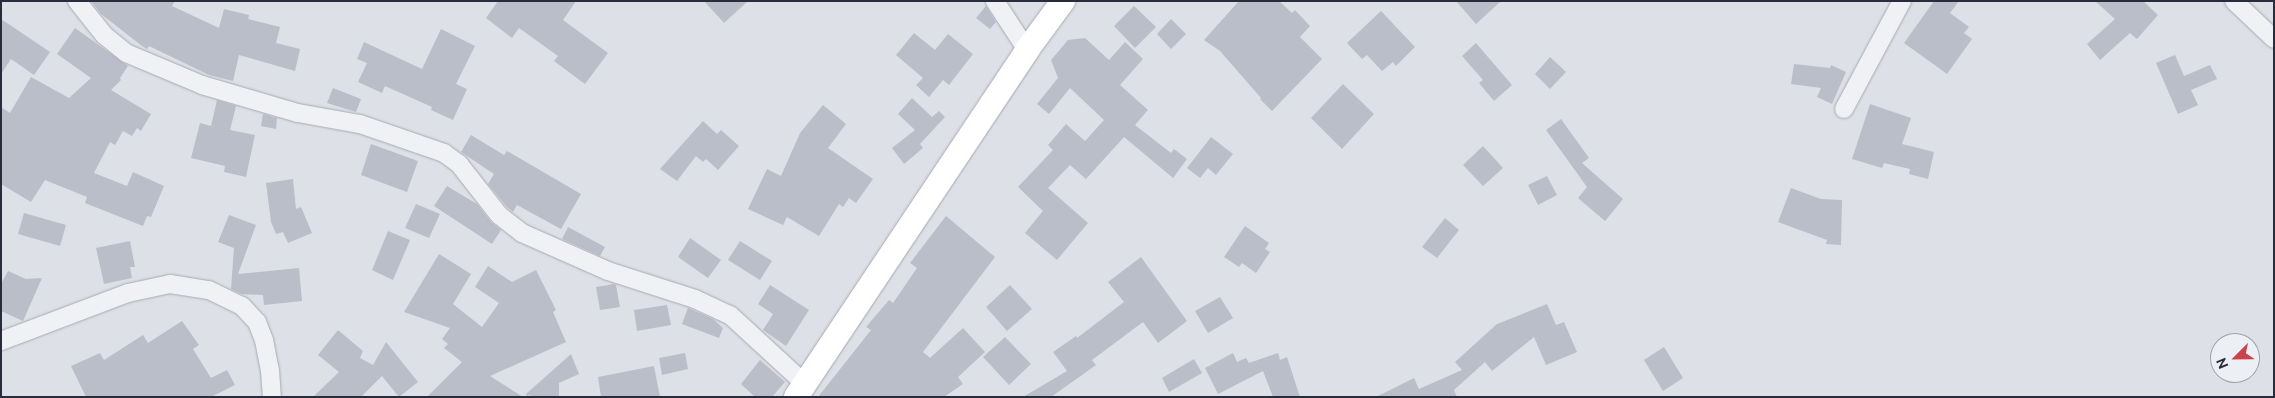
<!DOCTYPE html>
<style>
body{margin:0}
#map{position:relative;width:2275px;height:398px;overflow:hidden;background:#dde0e6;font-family:Ubuntu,sans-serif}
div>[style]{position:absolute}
.building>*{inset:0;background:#babec9}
.roads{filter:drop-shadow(0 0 1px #a6aab3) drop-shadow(0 0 1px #a6aab3)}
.street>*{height:18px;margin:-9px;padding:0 9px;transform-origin:9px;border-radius:9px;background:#eff1f5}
.secondary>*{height:24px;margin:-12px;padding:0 12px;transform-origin:12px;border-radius:12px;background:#fff}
span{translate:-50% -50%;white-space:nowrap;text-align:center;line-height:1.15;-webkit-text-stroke:5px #eceff4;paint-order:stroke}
.frame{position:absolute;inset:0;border:2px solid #272d3c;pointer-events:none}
.north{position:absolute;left:2210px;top:333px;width:50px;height:50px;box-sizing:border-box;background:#eceff4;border:1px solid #9da1aa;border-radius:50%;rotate:247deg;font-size:14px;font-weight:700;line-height:20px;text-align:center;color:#272d3c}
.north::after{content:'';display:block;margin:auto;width:18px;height:22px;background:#c9444e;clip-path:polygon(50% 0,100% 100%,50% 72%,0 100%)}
</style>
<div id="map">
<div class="building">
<i style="clip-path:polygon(91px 1px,175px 1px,172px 6px,219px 28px,224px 9px,249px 15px,248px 19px,280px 27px,276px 43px,300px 49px,295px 71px,239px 55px,233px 81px,209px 75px,149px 46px,147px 49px,142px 46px,101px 14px)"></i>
<i style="clip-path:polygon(498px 1px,576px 1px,563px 20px,608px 53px,585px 84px,554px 61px,558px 56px,519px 28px,512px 38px,486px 18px)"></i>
<i style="clip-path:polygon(704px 1px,748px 1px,724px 23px)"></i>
<i style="clip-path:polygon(1239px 1px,1279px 1px,1292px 13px,1295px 10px,1310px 26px,1300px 37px,1322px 59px,1272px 111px,1260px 99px,1261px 98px,1220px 51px,1204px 40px)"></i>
<i style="clip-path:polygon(1456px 1px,1501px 1px,1476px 24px)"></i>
<i style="clip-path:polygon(1934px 1px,1959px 1px,1950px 13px,1969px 27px,1964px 33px,1972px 39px,1947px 74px,1904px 43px)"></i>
<i style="clip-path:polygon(2095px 1px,2143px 1px,2158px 15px,2137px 39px,2130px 33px,2100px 60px,2087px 44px,2115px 19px)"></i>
<i style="clip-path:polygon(986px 6px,996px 22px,990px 29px,976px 18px)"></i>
<i style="clip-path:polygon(1134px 6px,1156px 27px,1135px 48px,1114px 26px)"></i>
<i style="clip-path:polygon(1381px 11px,1415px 47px,1396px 66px,1393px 62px,1382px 71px,1367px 55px,1362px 59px,1347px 43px)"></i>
<i style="clip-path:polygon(1px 19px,50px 52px,34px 75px,11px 59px,1px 74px)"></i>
<i style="clip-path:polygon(1171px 19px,1186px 34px,1171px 49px,1157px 34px)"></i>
<i style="clip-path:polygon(75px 28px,128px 66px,120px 78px,121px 80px,111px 90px,151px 114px,141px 131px,137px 128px,132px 136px,123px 131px,115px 145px,110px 142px,94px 173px,127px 186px,133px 172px,164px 186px,151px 217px,147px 216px,143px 226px,85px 203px,87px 197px,45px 180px,31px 202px,1px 184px,1px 107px,10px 113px,31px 77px,69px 98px,91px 78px,57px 54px)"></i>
<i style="clip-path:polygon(441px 29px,475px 46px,456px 84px,467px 89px,453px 120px,431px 110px,432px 107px,385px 86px,382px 93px,358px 82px,367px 63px,357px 59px,364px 42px,422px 69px)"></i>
<i style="clip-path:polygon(914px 33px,935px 50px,948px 34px,973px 54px,949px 85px,943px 80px,929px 97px,916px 85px,923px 78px,896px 55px)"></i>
<i style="clip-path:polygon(1085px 38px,1109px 60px,1125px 42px,1143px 59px,1120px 85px,1148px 110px,1135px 125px,1171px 153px,1174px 149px,1187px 159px,1173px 178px,1124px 137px,1086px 179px,1070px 165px,1048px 188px,1088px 223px,1057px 260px,1025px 233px,1043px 211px,1018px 187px,1053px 150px,1048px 145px,1066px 124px,1085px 141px,1104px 120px,1070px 88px,1049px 114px,1037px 104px,1058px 78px,1051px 60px,1068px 40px)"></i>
<i style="clip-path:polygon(1476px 43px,1512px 85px,1494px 101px,1479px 83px,1483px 80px,1462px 56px)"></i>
<i style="clip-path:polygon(2175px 55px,2184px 76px,2210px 65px,2217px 79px,2191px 90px,2198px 105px,2178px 114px,2156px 63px)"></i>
<i style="clip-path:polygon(1550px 57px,1566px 72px,1550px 89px,1535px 74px)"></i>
<i style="clip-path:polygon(1794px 64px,1830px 68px,1831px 65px,1846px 72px,1832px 104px,1817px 97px,1821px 88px,1791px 84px)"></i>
<i style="clip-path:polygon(1343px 84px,1374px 114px,1342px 149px,1311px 118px)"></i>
<i style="clip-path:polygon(333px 88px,361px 99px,356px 112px,327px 103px)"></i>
<i style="clip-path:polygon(912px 98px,932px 117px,939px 111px,945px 117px,920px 144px,923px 148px,904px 164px,892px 148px,915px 130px,898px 114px)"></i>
<i style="clip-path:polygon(217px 100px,236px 106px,230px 130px,255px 135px,246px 177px,224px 172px,225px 166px,191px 158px,200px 123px,211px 126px)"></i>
<i style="clip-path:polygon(1870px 104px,1911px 118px,1902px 144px,1934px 152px,1928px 179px,1909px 174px,1910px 169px,1884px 163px,1882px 168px,1852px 159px)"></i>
<i style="clip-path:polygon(823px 105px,846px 124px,828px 148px,873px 179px,856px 203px,849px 198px,843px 207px,839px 204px,819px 236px,787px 217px,783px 225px,748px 209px,767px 169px,781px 176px,800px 133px)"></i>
<i style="clip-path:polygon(263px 114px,277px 118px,276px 129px,261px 126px)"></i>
<i style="clip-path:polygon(1561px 119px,1589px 158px,1582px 163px,1623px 199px,1605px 221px,1578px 198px,1587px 187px,1546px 130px)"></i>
<i style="clip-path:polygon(703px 121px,717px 134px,721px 130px,739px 146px,718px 170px,706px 159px,703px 162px,696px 156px,677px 181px,660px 169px)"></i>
<i style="clip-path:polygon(471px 135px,504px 155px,507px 151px,581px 194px,561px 229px,517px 205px,513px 212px,507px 207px,488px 184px,494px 174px,461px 152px)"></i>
<i style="clip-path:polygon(1211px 137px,1233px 154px,1216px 175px,1208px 168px,1200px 178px,1187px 168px)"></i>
<i style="clip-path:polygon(371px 144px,418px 161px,407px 192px,361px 175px)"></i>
<i style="clip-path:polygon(1483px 146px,1503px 168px,1483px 186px,1463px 165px)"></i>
<i style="clip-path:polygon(1547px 176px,1557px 195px,1538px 205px,1528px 185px)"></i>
<i style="clip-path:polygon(293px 179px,296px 209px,301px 207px,312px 233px,288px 243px,283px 232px,276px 234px,271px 222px,266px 183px)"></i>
<i style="clip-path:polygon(447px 186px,477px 204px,491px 222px,501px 230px,492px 244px,434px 206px)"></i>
<i style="clip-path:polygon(1791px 188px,1821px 199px,1842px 200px,1841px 245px,1826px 244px,1827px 240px,1778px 222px)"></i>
<i style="clip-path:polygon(416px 204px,440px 214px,429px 238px,405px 228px)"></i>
<i style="clip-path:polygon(24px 213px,66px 225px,60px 246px,18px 234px)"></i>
<i style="clip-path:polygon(229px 215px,256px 225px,238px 274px,299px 268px,302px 301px,264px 305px,263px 295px,241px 294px,231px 289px,234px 248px,218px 242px)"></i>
<i style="clip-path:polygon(946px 216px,995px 257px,923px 352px,930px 358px,963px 328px,985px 352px,958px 377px,963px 384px,944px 397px,818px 397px,871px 330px,866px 327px,889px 300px,893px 303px,917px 268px,910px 263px)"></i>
<i style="clip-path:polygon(1445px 218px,1459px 230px,1437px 258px,1422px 247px)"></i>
<i style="clip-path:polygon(1245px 226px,1269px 243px,1265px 249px,1270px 252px,1256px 273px,1242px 263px,1239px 267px,1224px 257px)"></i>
<i style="clip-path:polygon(568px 227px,605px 247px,600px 256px,562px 239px)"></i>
<i style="clip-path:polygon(388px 231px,410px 240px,393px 280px,372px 270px)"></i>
<i style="clip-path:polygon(690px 238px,721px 260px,708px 278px,678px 257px)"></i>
<i style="clip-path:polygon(130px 241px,135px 267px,130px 267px,132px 278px,104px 284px,96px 248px)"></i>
<i style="clip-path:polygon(740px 241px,772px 261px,760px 280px,728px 260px)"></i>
<i style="clip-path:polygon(439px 254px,471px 274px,453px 304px,482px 327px,499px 303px,475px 287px,488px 266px,512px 282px,536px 270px,556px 310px,553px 312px,566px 342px,490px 376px,523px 397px,427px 397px,462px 362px,444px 348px,448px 344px,442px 339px,450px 328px,404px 312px)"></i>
<i style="clip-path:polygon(1141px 257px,1187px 321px,1158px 343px,1143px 322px,1092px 360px,1096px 365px,1051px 397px,1023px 397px,1067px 371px,1053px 352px,1076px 336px,1077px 338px,1124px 302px,1108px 282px)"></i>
<i style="clip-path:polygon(8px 271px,26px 279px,42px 278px,23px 321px,1px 311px,1px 284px)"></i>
<i style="clip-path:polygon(614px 284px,616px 285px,620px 307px,600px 310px,596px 287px)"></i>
<i style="clip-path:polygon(770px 285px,809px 310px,786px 346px,763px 330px,773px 314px,758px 304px)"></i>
<i style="clip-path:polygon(1010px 285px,1032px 309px,1007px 331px,986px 307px)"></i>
<i style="clip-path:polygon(1220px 297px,1233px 318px,1208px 333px,1195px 311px)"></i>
<i style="clip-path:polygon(1547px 304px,1556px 325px,1564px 322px,1577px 352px,1546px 365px,1534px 337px,1492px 371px,1485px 362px,1454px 390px,1457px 397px,1376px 397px,1414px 378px,1419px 389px,1462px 370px,1455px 362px,1497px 324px)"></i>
<i style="clip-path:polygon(667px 305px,671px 325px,637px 331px,634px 310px)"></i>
<i style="clip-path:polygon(688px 308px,713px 319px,723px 328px,719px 338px,682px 324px)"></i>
<i style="clip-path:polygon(182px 321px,199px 345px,193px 349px,211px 378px,227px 370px,235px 385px,211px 397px,86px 397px,71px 366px,100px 353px,104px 360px,143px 335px,148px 343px)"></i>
<i style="clip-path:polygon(338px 330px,363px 351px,360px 358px,373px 365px,386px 342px,418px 382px,399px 397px,382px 376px,361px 397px,313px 397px,339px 372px,318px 355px)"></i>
<i style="clip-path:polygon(1005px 337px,1031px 364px,1009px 385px,983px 357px)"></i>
<i style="clip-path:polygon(1664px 347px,1683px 378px,1663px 391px,1644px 360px)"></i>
<i style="clip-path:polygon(685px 353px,688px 369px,662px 375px,659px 358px)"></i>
<i style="clip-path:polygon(1233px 353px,1237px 362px,1246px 358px,1249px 363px,1278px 353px,1280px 360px,1287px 357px,1300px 397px,1273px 397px,1263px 371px,1218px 394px,1205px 368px)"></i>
<i style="clip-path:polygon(571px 354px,579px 374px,559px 383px,559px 397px,530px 397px,531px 395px,527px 396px,526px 394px)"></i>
<i style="clip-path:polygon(1194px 359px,1202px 373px,1169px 392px,1162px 378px)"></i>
<i style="clip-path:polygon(760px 360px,785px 382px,772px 397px,755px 397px,741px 384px)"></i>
<i style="clip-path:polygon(654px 366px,660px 397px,601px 397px,598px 377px)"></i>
</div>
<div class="roads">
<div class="street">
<i style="left:77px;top:1px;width:43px;rotate:51.5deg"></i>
<i style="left:104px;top:35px;width:28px;rotate:39deg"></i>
<i style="left:126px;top:53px;width:82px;rotate:22.8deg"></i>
<i style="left:202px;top:85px;width:100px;rotate:16.3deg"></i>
<i style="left:298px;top:113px;width:63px;rotate:10.1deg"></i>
<i style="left:360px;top:124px;width:89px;rotate:19deg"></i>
<i style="left:444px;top:153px;width:19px;rotate:36deg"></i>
<i style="left:459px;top:164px;width:65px;rotate:51.9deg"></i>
<i style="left:499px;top:215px;width:29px;rotate:38deg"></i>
<i style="left:522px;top:233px;width:94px;rotate:23.8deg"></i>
<i style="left:608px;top:271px;width:91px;rotate:17.8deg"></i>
<i style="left:695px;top:299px;width:38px;rotate:25deg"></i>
<i style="left:730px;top:315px;width:102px;rotate:42.6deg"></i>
<i style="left:995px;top:1px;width:59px;rotate:56.9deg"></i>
<i style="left:2234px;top:1px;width:55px;rotate:43.5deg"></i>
<i style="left:1844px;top:109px;width:123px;rotate:-61.8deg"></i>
<i style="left:1px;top:341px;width:136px;rotate:-20.7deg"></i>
<i style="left:128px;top:293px;width:43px;rotate:-12.1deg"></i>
<i style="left:170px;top:284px;width:39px;rotate:9deg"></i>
<i style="left:209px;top:290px;width:37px;rotate:26deg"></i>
<i style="left:242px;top:306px;width:22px;rotate:47deg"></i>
<i style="left:257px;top:322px;width:19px;rotate:69deg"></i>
<i style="left:264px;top:340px;width:31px;rotate:79deg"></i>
<i style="left:270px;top:370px;width:27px;rotate:86deg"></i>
</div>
<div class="secondary">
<i style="left:796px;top:397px;width:417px;rotate:-56.3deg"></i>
<i style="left:1027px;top:50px;width:61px;rotate:-53.7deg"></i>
</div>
</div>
<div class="frame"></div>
<div class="north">N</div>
</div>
